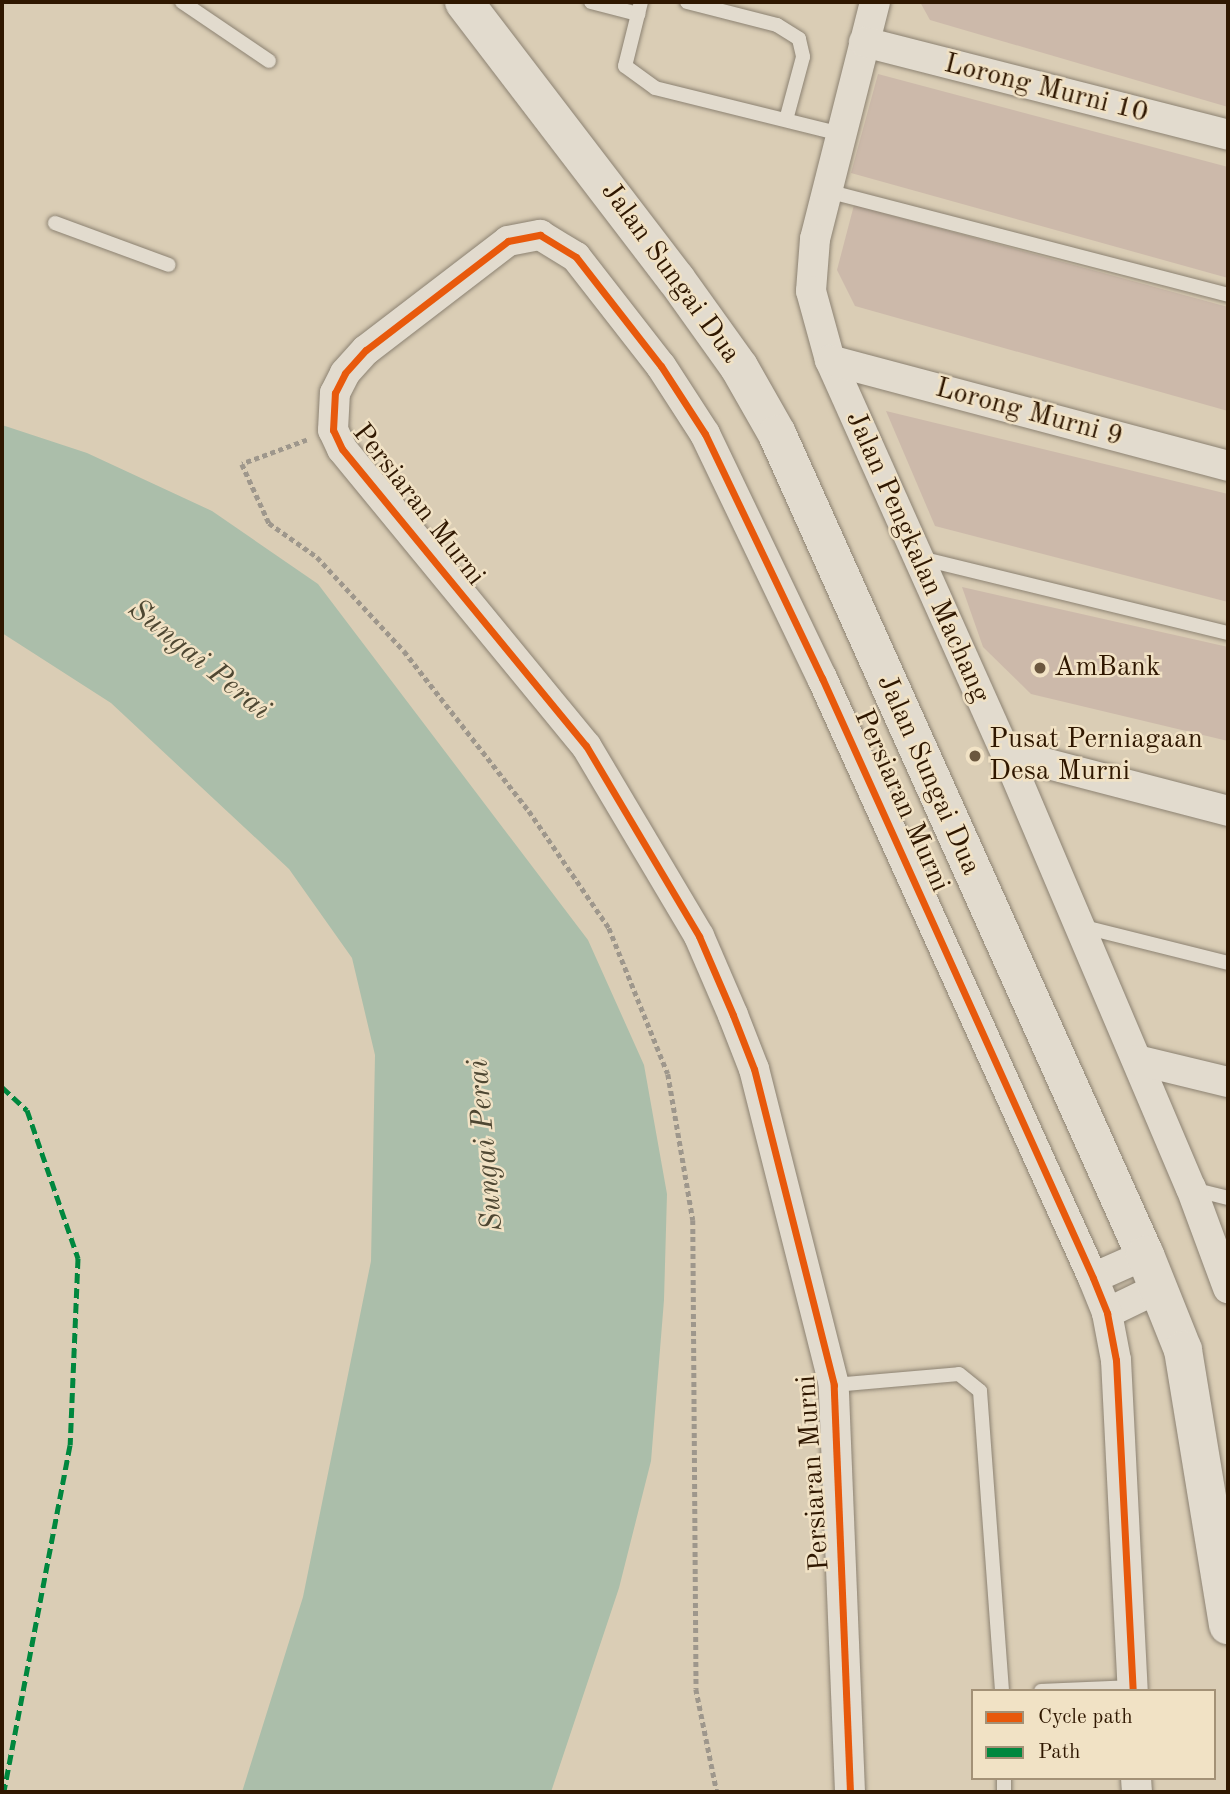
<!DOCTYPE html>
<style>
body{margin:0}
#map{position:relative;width:1230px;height:1794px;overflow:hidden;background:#dacdb5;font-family:"Old Standard TT",serif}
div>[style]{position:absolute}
.water>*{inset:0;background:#abbeaa}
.building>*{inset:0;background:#ccb9aa}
.path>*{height:4.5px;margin-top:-2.25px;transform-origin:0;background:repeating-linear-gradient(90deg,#9e978c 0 5px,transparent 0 8.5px)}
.roads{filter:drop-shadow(0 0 2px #8c8272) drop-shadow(0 0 2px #8c8272)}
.service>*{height:14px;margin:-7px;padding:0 7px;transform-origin:7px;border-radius:7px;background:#e2dbce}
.minor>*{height:30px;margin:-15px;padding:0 15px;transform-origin:15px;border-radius:15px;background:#e2dbce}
.secondary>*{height:38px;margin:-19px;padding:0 19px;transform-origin:19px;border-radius:19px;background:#e2dbce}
.quiet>*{height:5px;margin-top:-2.5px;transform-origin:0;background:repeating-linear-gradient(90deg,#00873e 0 10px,transparent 0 15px)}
.cycleway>*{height:7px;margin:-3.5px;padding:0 3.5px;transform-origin:3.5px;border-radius:3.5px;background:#e8590c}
.dots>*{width:19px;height:19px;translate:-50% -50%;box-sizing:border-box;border:4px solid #f1e2c5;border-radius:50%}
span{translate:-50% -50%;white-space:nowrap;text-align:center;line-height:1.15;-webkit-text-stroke:5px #f1e2c5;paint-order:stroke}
.street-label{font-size:28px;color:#2f1700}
.poi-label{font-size:28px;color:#2f1700}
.left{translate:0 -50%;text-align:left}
.water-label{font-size:30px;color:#4e4732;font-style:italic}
.frame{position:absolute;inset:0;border:4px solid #2f1700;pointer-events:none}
.legend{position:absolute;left:971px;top:1689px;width:245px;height:91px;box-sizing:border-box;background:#f1e2c5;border:2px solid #a39176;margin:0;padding:9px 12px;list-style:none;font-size:21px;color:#2f1700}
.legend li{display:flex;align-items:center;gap:14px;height:35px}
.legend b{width:35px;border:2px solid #a39176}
</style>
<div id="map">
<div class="water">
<i style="clip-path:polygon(2px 425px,87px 453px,212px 511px,318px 584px,588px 940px,644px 1065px,667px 1194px,664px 1300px,651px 1461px,619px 1588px,551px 1792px,242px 1792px,303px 1597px,371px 1261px,375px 1055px,352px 958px,289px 869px,111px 703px,2px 633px)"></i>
</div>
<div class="building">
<i style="clip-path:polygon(920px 2px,1228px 2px,1228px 107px,930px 20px)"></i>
<i style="clip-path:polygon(878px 74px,1228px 167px,1228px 278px,851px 173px)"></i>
<i style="clip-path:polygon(854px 205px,1228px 307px,1228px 411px,855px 306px,837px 270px)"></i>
<i style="clip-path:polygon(886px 411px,1228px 494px,1228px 602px,935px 526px)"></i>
<i style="clip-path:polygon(962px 587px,1228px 647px,1228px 741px,1031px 694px,983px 647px)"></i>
</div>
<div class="path">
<i style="left:307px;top:440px;width:69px;rotate:159.7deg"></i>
<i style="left:242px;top:464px;width:65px;rotate:65.4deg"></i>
<i style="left:269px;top:523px;width:59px;rotate:35.3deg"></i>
<i style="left:317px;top:557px;width:128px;rotate:47.2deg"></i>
<i style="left:404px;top:651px;width:203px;rotate:52deg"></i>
<i style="left:529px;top:811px;width:142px;rotate:55.6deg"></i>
<i style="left:609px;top:928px;width:157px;rotate:68deg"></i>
<i style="left:668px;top:1074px;width:148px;rotate:80.3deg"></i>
<i style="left:693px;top:1220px;width:469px;rotate:89.6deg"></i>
<i style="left:696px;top:1689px;width:105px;rotate:78.5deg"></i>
</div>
<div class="roads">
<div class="service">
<i style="left:182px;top:2px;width:105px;rotate:34.1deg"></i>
<i style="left:591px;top:2px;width:49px;rotate:14.3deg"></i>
<i style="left:641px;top:2px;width:66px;rotate:104deg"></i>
<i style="left:625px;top:66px;width:37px;rotate:36deg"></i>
<i style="left:655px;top:88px;width:192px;rotate:13.9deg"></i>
<i style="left:687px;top:2px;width:93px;rotate:14.3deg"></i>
<i style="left:777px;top:25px;width:26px;rotate:32deg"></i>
<i style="left:799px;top:39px;width:18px;rotate:77deg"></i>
<i style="left:803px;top:57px;width:65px;rotate:105.1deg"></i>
<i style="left:827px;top:191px;width:414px;rotate:14.5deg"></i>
<i style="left:55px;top:223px;width:121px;rotate:20.2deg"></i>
<i style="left:920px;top:558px;width:317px;rotate:13.7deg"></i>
<i style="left:1080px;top:926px;width:153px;rotate:14deg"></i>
<i style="left:1192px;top:1189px;width:37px;rotate:14deg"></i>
<i style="left:834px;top:1385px;width:125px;rotate:-5deg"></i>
<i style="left:959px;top:1374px;width:27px;rotate:39deg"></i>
<i style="left:980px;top:1391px;width:301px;rotate:85.8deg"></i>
<i style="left:1041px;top:1691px;width:92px;rotate:-2.5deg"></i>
<i style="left:1004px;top:1778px;width:14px;rotate:90deg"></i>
</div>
<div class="minor">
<i style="left:875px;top:2px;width:244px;rotate:104.2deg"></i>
<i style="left:815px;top:239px;width:52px;rotate:94.4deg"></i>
<i style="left:811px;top:291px;width:72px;rotate:74.6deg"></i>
<i style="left:830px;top:360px;width:431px;rotate:65.9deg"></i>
<i style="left:1006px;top:753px;width:473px;rotate:67deg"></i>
<i style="left:1191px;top:1188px;width:107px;rotate:69.7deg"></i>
<i style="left:864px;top:42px;width:376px;rotate:14.3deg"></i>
<i style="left:830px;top:360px;width:412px;rotate:14.9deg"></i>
<i style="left:1006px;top:753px;width:229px;rotate:14.6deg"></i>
<i style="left:1137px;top:1060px;width:94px;rotate:13.6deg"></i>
<i style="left:1093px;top:1278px;width:57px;rotate:-23.9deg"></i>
<i style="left:1107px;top:1313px;width:58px;rotate:-25.7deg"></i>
<i style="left:1136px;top:1778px;width:14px;rotate:86deg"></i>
<i style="left:850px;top:1792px;width:407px;rotate:-92.3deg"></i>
<i style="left:834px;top:1385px;width:326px;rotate:-104.2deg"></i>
<i style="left:754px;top:1069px;width:58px;rotate:-111.3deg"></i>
<i style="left:733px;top:1015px;width:86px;rotate:-113.3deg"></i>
<i style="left:699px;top:936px;width:221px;rotate:-120.7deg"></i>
<i style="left:586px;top:746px;width:384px;rotate:-129.4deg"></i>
<i style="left:342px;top:449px;width:21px;rotate:-115deg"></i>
<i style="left:333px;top:430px;width:37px;rotate:-87deg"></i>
<i style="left:335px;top:393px;width:22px;rotate:-63deg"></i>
<i style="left:345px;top:373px;width:31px;rotate:-48deg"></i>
<i style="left:366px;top:350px;width:179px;rotate:-37.5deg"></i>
<i style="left:508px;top:241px;width:33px;rotate:-11deg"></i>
<i style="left:540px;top:235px;width:42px;rotate:31.4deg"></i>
<i style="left:576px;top:257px;width:138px;rotate:52.1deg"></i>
<i style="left:661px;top:366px;width:81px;rotate:57.1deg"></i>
<i style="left:705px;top:434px;width:271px;rotate:64.4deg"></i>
<i style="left:822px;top:678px;width:658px;rotate:65.69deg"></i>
<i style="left:1093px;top:1278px;width:38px;rotate:68deg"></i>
<i style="left:1107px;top:1313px;width:48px;rotate:79.2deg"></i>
<i style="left:1116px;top:1360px;width:331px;rotate:87.1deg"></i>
</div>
<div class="secondary">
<i style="left:464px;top:2px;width:349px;rotate:52.6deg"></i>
<i style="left:676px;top:279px;width:108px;rotate:54.4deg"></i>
<i style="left:739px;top:367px;width:77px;rotate:60.4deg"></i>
<i style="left:777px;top:434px;width:900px;rotate:65.86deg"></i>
<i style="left:1145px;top:1255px;width:102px;rotate:68.2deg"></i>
<i style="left:1183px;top:1350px;width:279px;rotate:80.7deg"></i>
</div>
</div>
<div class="quiet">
<i style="left:2px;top:1087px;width:34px;rotate:43deg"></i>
<i style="left:27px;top:1110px;width:157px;rotate:71deg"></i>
<i style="left:78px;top:1258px;width:187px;rotate:92.4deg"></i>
<i style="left:70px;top:1445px;width:353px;rotate:100.8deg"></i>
</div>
<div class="cycleway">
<i style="left:850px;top:1792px;width:407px;rotate:-92.3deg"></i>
<i style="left:834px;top:1385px;width:326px;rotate:-104.2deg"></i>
<i style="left:754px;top:1069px;width:58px;rotate:-111.3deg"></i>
<i style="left:733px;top:1015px;width:86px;rotate:-113.3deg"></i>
<i style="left:699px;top:936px;width:221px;rotate:-120.7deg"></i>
<i style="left:586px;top:746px;width:384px;rotate:-129.4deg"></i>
<i style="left:342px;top:449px;width:21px;rotate:-115deg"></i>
<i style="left:333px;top:430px;width:37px;rotate:-87deg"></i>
<i style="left:335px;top:393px;width:22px;rotate:-63deg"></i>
<i style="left:345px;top:373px;width:31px;rotate:-48deg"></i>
<i style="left:366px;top:350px;width:179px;rotate:-37.5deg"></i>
<i style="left:508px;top:241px;width:33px;rotate:-11deg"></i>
<i style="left:540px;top:235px;width:42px;rotate:31.4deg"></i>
<i style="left:576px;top:257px;width:138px;rotate:52.1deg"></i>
<i style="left:661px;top:366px;width:81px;rotate:57.1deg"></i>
<i style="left:705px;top:434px;width:271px;rotate:64.4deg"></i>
<i style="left:822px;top:678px;width:658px;rotate:65.69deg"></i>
<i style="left:1093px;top:1278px;width:38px;rotate:68deg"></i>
<i style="left:1107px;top:1313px;width:48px;rotate:79.2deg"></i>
<i style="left:1116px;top:1360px;width:331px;rotate:87.1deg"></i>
</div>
<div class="dots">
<i style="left:1040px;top:668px;background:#6b573f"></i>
<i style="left:975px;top:756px;background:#6b573f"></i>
</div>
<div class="street-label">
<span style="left:1046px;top:89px;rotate:14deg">Lorong Murni 10</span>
<span style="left:670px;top:273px;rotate:54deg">Jalan Sungai Dua</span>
<span style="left:1029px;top:413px;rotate:15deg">Lorong Murni 9</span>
<span style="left:418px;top:505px;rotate:52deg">Persiaran Murni</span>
<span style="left:917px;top:557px;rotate:66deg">Jalan Pengkalan Machang</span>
<span style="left:928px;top:775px;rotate:66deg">Jalan Sungai Dua</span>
<span style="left:901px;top:801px;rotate:66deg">Persiaran Murni</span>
<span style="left:814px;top:1473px;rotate:-94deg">Persiaran Murni</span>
</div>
<div class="poi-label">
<span class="left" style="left:1054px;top:668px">AmBank</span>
<span class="left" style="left:989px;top:756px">Pusat Perniagaan<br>Desa Murni</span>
</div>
<div class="water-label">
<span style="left:199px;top:660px;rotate:39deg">Sungai Perai</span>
<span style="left:486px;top:1145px;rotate:-95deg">Sungai Perai</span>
</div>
<div class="frame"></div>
<ul class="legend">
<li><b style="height:9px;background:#e8590c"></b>Cycle path</li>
<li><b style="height:9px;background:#00873e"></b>Path</li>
</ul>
</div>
